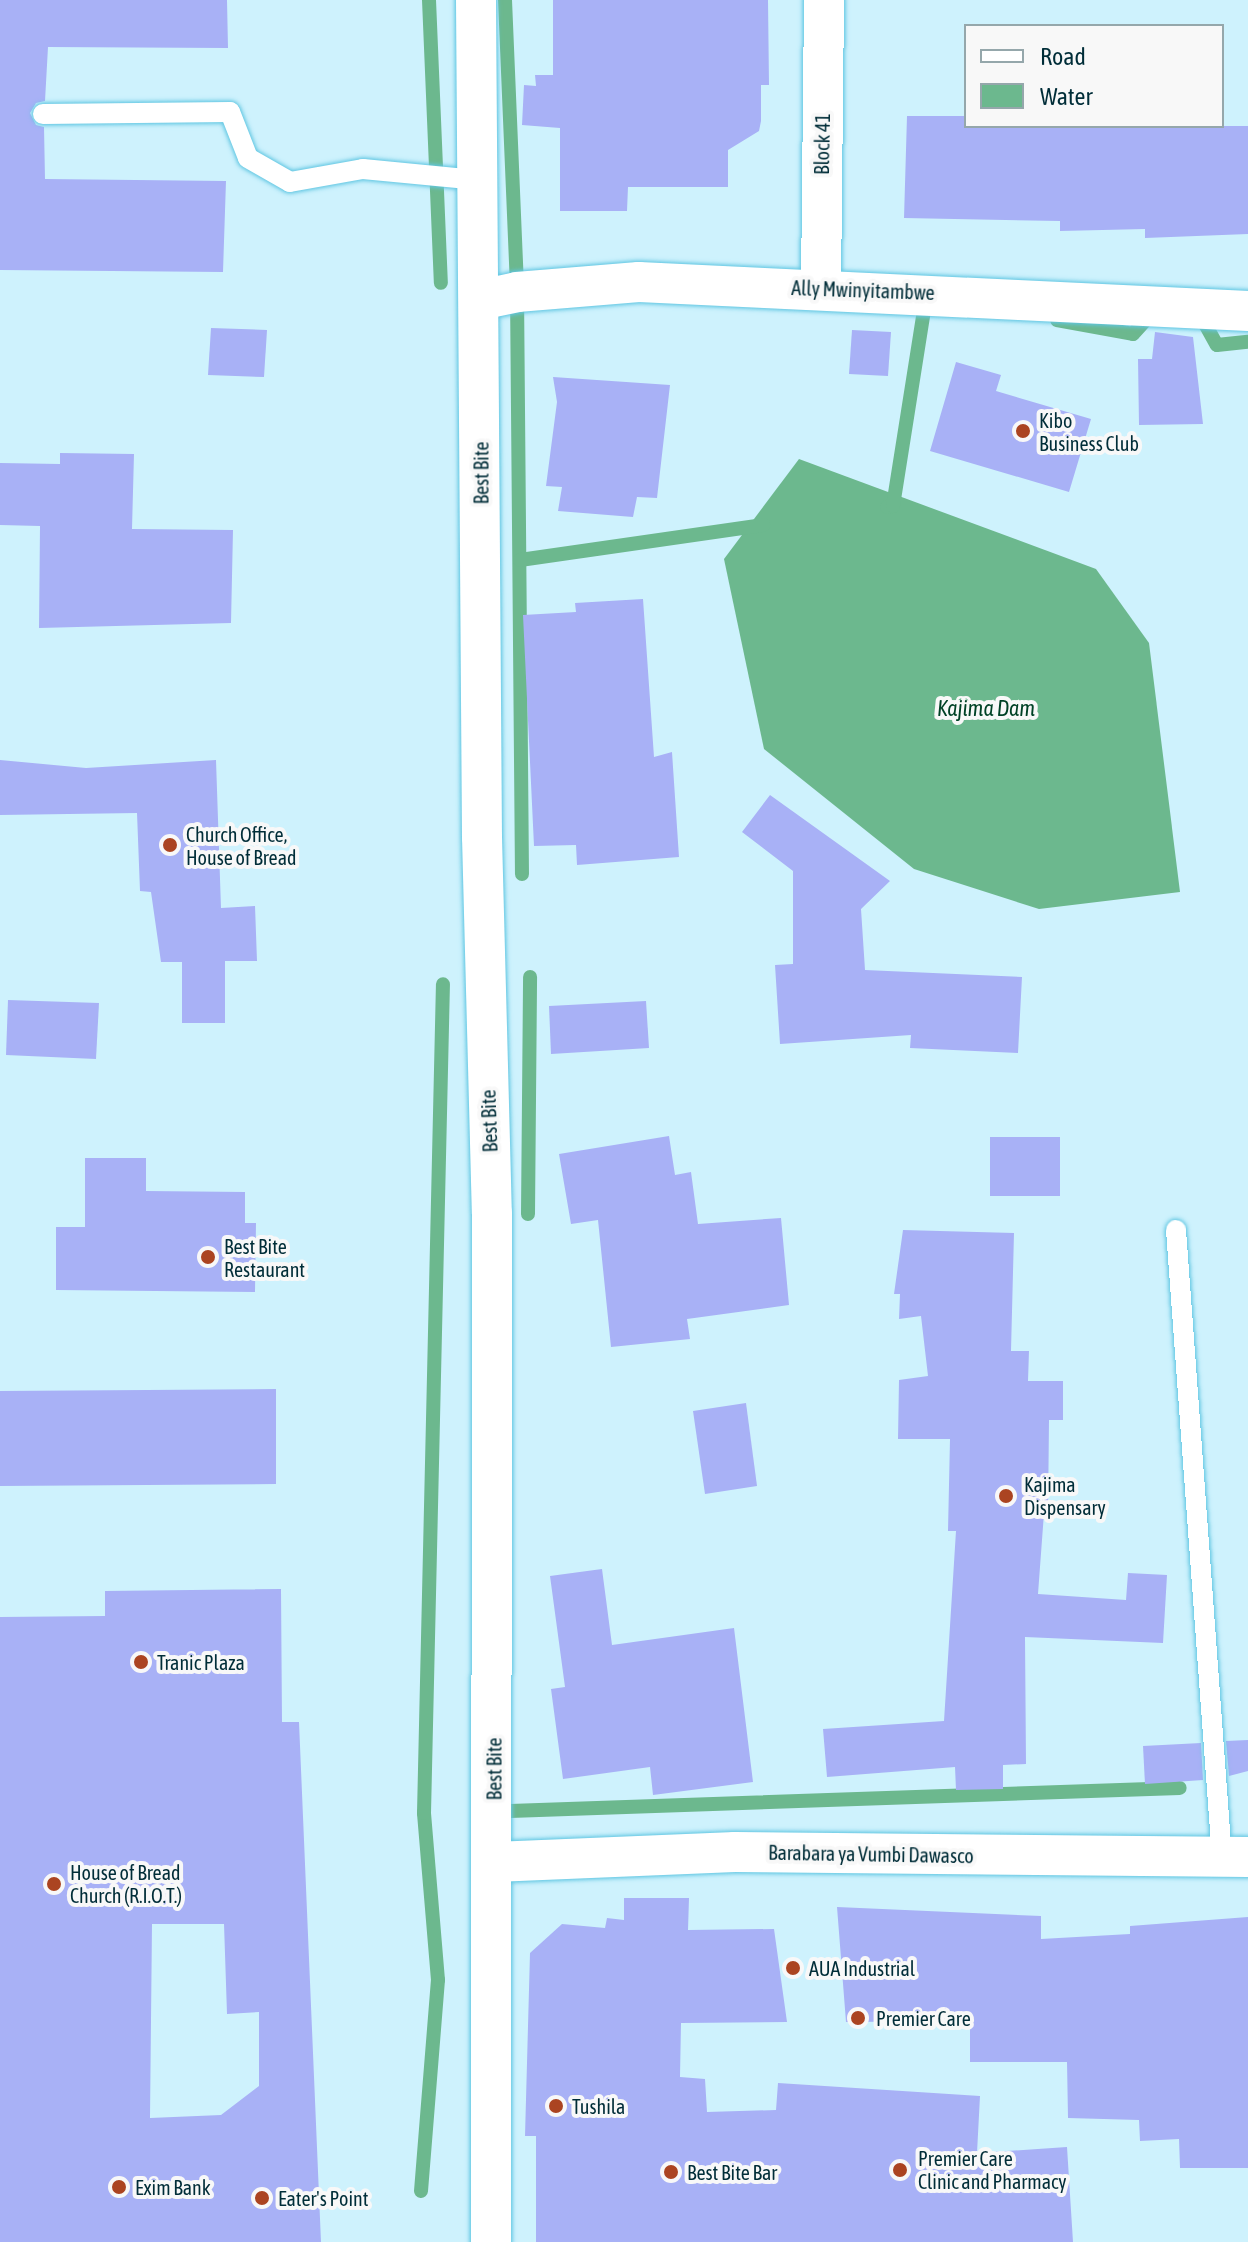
<!DOCTYPE html>
<style>
body{margin:0}
#map{position:relative;width:1248px;height:2242px;overflow:hidden;background:#cef2fd;font-family:"Asap Condensed",sans-serif}
div>[style]{position:absolute}
.water>*{inset:0;background:#6cb88e}
.stream>*{height:14px;margin:-7px;padding:0 7px;transform-origin:7px;border-radius:7px;background:#6cb88e}
.building>*{inset:0;background:#a8b1f6}
.roads{filter:drop-shadow(0 0 2px #60c6e2) drop-shadow(0 0 2px #60c6e2)}
.lane>*{height:20px;margin:-10px;padding:0 10px;transform-origin:10px;border-radius:10px;background:#fff}
.street>*{height:40px;margin:-20px;padding:0 20px;transform-origin:20px;border-radius:20px;background:#fff}
.dots>*{width:22px;height:22px;translate:-50% -50%;box-sizing:border-box;border:4px solid #f8f8f8;border-radius:50%}
span{translate:-50% -50%;white-space:nowrap;text-align:center;line-height:1.15;-webkit-text-stroke:8px #f8f8f8;paint-order:stroke}
.street-label{font-size:20px;color:#002d38}
.poi-label{font-size:20px;color:#002d38}
.left{translate:0 -50%;text-align:left}
.water-label{font-size:22px;color:#004226;font-style:italic}
.legend{position:absolute;left:964px;top:24px;width:260px;height:104px;box-sizing:border-box;background:#f8f8f8;border:2px solid #95a7ab;margin:0;padding:10px 14px;list-style:none;font-size:24px;color:#002d38}
.legend li{display:flex;align-items:center;gap:16px;height:40px}
.legend b{width:40px;border:2px solid #95a7ab}
</style>
<div id="map">
<div class="water">
<i style="clip-path:polygon(799px 459px,1096px 569px,1149px 643px,1180px 892px,1039px 909px,914px 869px,764px 749px,724px 559px)"></i>
</div>
<div class="stream">
<i style="left:429px;top:0;width:283px;rotate:87.6deg"></i>
<i style="left:505px;top:0;width:292px;rotate:87.6deg"></i>
<i style="left:517px;top:292px;width:582px;rotate:89.51deg"></i>
<i style="left:1196px;top:319px;width:9px;rotate:21deg"></i>
<i style="left:1204px;top:322px;width:26px;rotate:61deg"></i>
<i style="left:1217px;top:345px;width:31px;rotate:-6deg"></i>
<i style="left:1057px;top:320px;width:77px;rotate:10.4deg"></i>
<i style="left:1133px;top:334px;width:30px;rotate:-48deg"></i>
<i style="left:887px;top:507px;width:6px;rotate:-9deg"></i>
<i style="left:893px;top:506px;width:204px;rotate:-81deg"></i>
<i style="left:925px;top:305px;width:5px;rotate:180deg"></i>
<i style="left:520px;top:560px;width:246px;rotate:-8.2deg"></i>
<i style="left:528px;top:1214px;width:237px;rotate:-89.5deg"></i>
<i style="left:510px;top:1811px;width:670px;rotate:-1.97deg"></i>
<i style="left:421px;top:2191px;width:212px;rotate:-85.4deg"></i>
<i style="left:438px;top:1980px;width:168px;rotate:-94.8deg"></i>
<i style="left:424px;top:1813px;width:829px;rotate:-88.69deg"></i>
</div>
<div class="building">
<i style="clip-path:polygon(0 0,227px 0,228px 48px,48px 47px,45px 101px,36px 103px,30px 113px,36px 125px,44px 127px,45px 179px,226px 181px,223px 272px,0 270px)"></i>
<i style="clip-path:polygon(553px 0,768px 0,769px 85px,761px 85px,761px 121px,759px 131px,728px 150px,728px 187px,628px 187px,627px 211px,560px 211px,560px 128px,522px 125px,524px 85px,536px 86px,535px 75px,553px 75px)"></i>
<i style="clip-path:polygon(907px 116px,966px 116px,966px 126px,1248px 126px,1248px 234px,1145px 238px,1145px 229px,1060px 231px,1060px 221px,904px 218px)"></i>
<i style="clip-path:polygon(211px 328px,267px 330px,264px 377px,208px 375px)"></i>
<i style="clip-path:polygon(852px 330px,891px 332px,888px 376px,849px 374px)"></i>
<i style="clip-path:polygon(1155px 332px,1193px 337px,1203px 424px,1139px 425px,1138px 359px,1152px 359px)"></i>
<i style="clip-path:polygon(956px 362px,1001px 375px,996px 391px,1091px 419px,1069px 492px,930px 451px)"></i>
<i style="clip-path:polygon(553px 377px,670px 385px,657px 498px,637px 497px,633px 517px,558px 511px,562px 487px,546px 486px,557px 402px)"></i>
<i style="clip-path:polygon(60px 453px,134px 454px,132px 529px,233px 530px,231px 623px,39px 628px,40px 526px,0 525px,0 463px,60px 464px)"></i>
<i style="clip-path:polygon(643px 599px,654px 757px,672px 752px,679px 857px,577px 865px,576px 845px,534px 846px,523px 615px,576px 612px,575px 603px)"></i>
<i style="clip-path:polygon(0 760px,86px 768px,216px 760px,221px 908px,255px 906px,257px 961px,225px 961px,225px 1023px,182px 1023px,182px 962px,161px 962px,151px 892px,140px 891px,137px 813px,0 815px)"></i>
<i style="clip-path:polygon(770px 795px,890px 881px,861px 909px,865px 970px,1022px 977px,1018px 1053px,910px 1048px,911px 1035px,780px 1044px,775px 965px,793px 964px,793px 871px,742px 832px)"></i>
<i style="clip-path:polygon(8px 1000px,99px 1003px,96px 1059px,6px 1055px)"></i>
<i style="clip-path:polygon(646px 1001px,649px 1048px,551px 1054px,549px 1006px)"></i>
<i style="clip-path:polygon(669px 1136px,675px 1175px,691px 1172px,698px 1224px,781px 1218px,789px 1305px,687px 1319px,690px 1339px,611px 1347px,598px 1220px,571px 1224px,559px 1154px)"></i>
<i style="clip-path:polygon(990px 1137px,1060px 1137px,1060px 1196px,990px 1196px)"></i>
<i style="clip-path:polygon(85px 1158px,146px 1158px,146px 1191px,245px 1192px,245px 1223px,256px 1223px,255px 1292px,56px 1290px,56px 1227px,85px 1227px)"></i>
<i style="clip-path:polygon(903px 1230px,1014px 1233px,1011px 1351px,1029px 1351px,1028px 1381px,1063px 1381px,1063px 1420px,1049px 1420px,1048px 1514px,1044px 1513px,1038px 1594px,1126px 1600px,1128px 1573px,1167px 1575px,1163px 1643px,1025px 1637px,1026px 1764px,1003px 1765px,1003px 1789px,956px 1790px,955px 1767px,827px 1777px,823px 1729px,944px 1721px,956px 1531px,948px 1531px,950px 1439px,898px 1439px,899px 1380px,928px 1376px,921px 1316px,899px 1319px,900px 1294px,894px 1294px)"></i>
<i style="clip-path:polygon(276px 1389px,276px 1484px,0 1486px,0 1391px)"></i>
<i style="clip-path:polygon(746px 1403px,757px 1486px,705px 1494px,693px 1411px)"></i>
<i style="clip-path:polygon(602px 1569px,612px 1645px,734px 1628px,753px 1782px,653px 1795px,650px 1767px,563px 1779px,551px 1689px,565px 1687px,550px 1576px)"></i>
<i style="clip-path:polygon(evenodd,281px 1589px,282px 1722px,299px 1722px,321px 2242px,0 2242px,0 1617px,105px 1616px,105px 1591px,281px 1589px,152px 1924px,224px 1924px,227px 2014px,259px 2012px,259px 2086px,221px 2115px,150px 2118px,152px 1924px)"></i>
<i style="clip-path:polygon(1248px 1740px,1248px 1771px,1229px 1776px,1226px 1741px)"></i>
<i style="clip-path:polygon(1201px 1743px,1203px 1780px,1145px 1784px,1143px 1746px)"></i>
<i style="clip-path:polygon(624px 1898px,689px 1898px,688px 1930px,774px 1929px,787px 2022px,681px 2023px,680px 2077px,705px 2079px,707px 2112px,776px 2110px,778px 2083px,980px 2096px,977px 2153px,1067px 2147px,1073px 2242px,536px 2242px,536px 2136px,525px 2136px,530px 1953px,562px 1924px,605px 1928px,607px 1918px,624px 1920px)"></i>
<i style="clip-path:polygon(837px 1907px,1041px 1916px,1041px 1939px,1130px 1934px,1130px 1926px,1248px 1917px,1248px 2168px,1180px 2168px,1179px 2139px,1140px 2141px,1139px 2120px,1068px 2118px,1067px 2062px,970px 2062px,970px 2021px,846px 2022px)"></i>
</div>
<div class="roads">
<div class="lane">
<i style="left:43px;top:114px;width:187px;rotate:-0.6deg"></i>
<i style="left:230px;top:112px;width:49px;rotate:68.6deg"></i>
<i style="left:248px;top:158px;width:48px;rotate:29.7deg"></i>
<i style="left:290px;top:182px;width:74px;rotate:-10.1deg"></i>
<i style="left:363px;top:169px;width:116px;rotate:5.5deg"></i>
<i style="left:1176px;top:1230px;width:630px;rotate:85.81deg"></i>
</div>
<div class="street">
<i style="left:476px;top:0;width:837px;rotate:89.59deg"></i>
<i style="left:482px;top:837px;width:376px;rotate:88.5deg"></i>
<i style="left:492px;top:1213px;width:1029px;rotate:90.06deg"></i>
<i style="left:821px;top:288px;width:288px;rotate:-89.4deg"></i>
<i style="left:480px;top:300px;width:38px;rotate:-12deg"></i>
<i style="left:517px;top:292px;width:122px;rotate:-4.7deg"></i>
<i style="left:639px;top:282px;width:610px;rotate:2.73deg"></i>
<i style="left:494px;top:1862px;width:241px;rotate:-2.4deg"></i>
<i style="left:735px;top:1852px;width:513px;rotate:0.56deg"></i>
</div>
</div>
<div class="dots">
<i style="left:1023px;top:431px;background:#ab4421"></i>
<i style="left:170px;top:845px;background:#ab4421"></i>
<i style="left:208px;top:1257px;background:#ab4421"></i>
<i style="left:1006px;top:1496px;background:#ab4421"></i>
<i style="left:141px;top:1662px;background:#ab4421"></i>
<i style="left:54px;top:1884px;background:#ab4421"></i>
<i style="left:793px;top:1968px;background:#ab4421"></i>
<i style="left:858px;top:2018px;background:#ab4421"></i>
<i style="left:556px;top:2106px;background:#ab4421"></i>
<i style="left:900px;top:2170px;background:#ab4421"></i>
<i style="left:671px;top:2172px;background:#ab4421"></i>
<i style="left:119px;top:2187px;background:#ab4421"></i>
<i style="left:262px;top:2198px;background:#ab4421"></i>
</div>
<div class="street-label">
<span style="left:822px;top:144px;rotate:-89deg">Block 41</span>
<span style="left:863px;top:290px;rotate:2deg">Ally Mwinyitambwe</span>
<span style="left:481px;top:473px;rotate:-90deg">Best Bite</span>
<span style="left:489px;top:1121px;rotate:-92deg">Best Bite</span>
<span style="left:494px;top:1769px;rotate:-90deg">Best Bite</span>
<span style="left:871px;top:1854px;rotate:1deg">Barabara ya Vumbi Dawasco</span>
</div>
<div class="poi-label">
<span class="left" style="left:1039px;top:432px">Kibo<br>Business Club</span>
<span class="left" style="left:186px;top:846px">Church Office,<br>House of Bread</span>
<span class="left" style="left:224px;top:1258px">Best Bite<br>Restaurant</span>
<span class="left" style="left:1024px;top:1496px">Kajima<br>Dispensary</span>
<span class="left" style="left:157px;top:1662px">Tranic Plaza</span>
<span class="left" style="left:70px;top:1884px">House of Bread<br>Church (R.I.O.T.)</span>
<span class="left" style="left:809px;top:1968px">AUA Industrial</span>
<span class="left" style="left:876px;top:2018px">Premier Care</span>
<span class="left" style="left:572px;top:2106px">Tushila</span>
<span class="left" style="left:918px;top:2170px">Premier Care<br>Clinic and Pharmacy</span>
<span class="left" style="left:687px;top:2172px">Best Bite Bar</span>
<span class="left" style="left:135px;top:2187px">Exim Bank</span>
<span class="left" style="left:278px;top:2198px">Eater's Point</span>
</div>
<div class="water-label">
<span style="left:986px;top:709px">Kajima Dam</span>
</div>
<ul class="legend">
<li><b style="height:10px;background:#fff"></b>Road</li>
<li><b style="height:22px;background:#6cb88e"></b>Water</li>
</ul>
</div>
